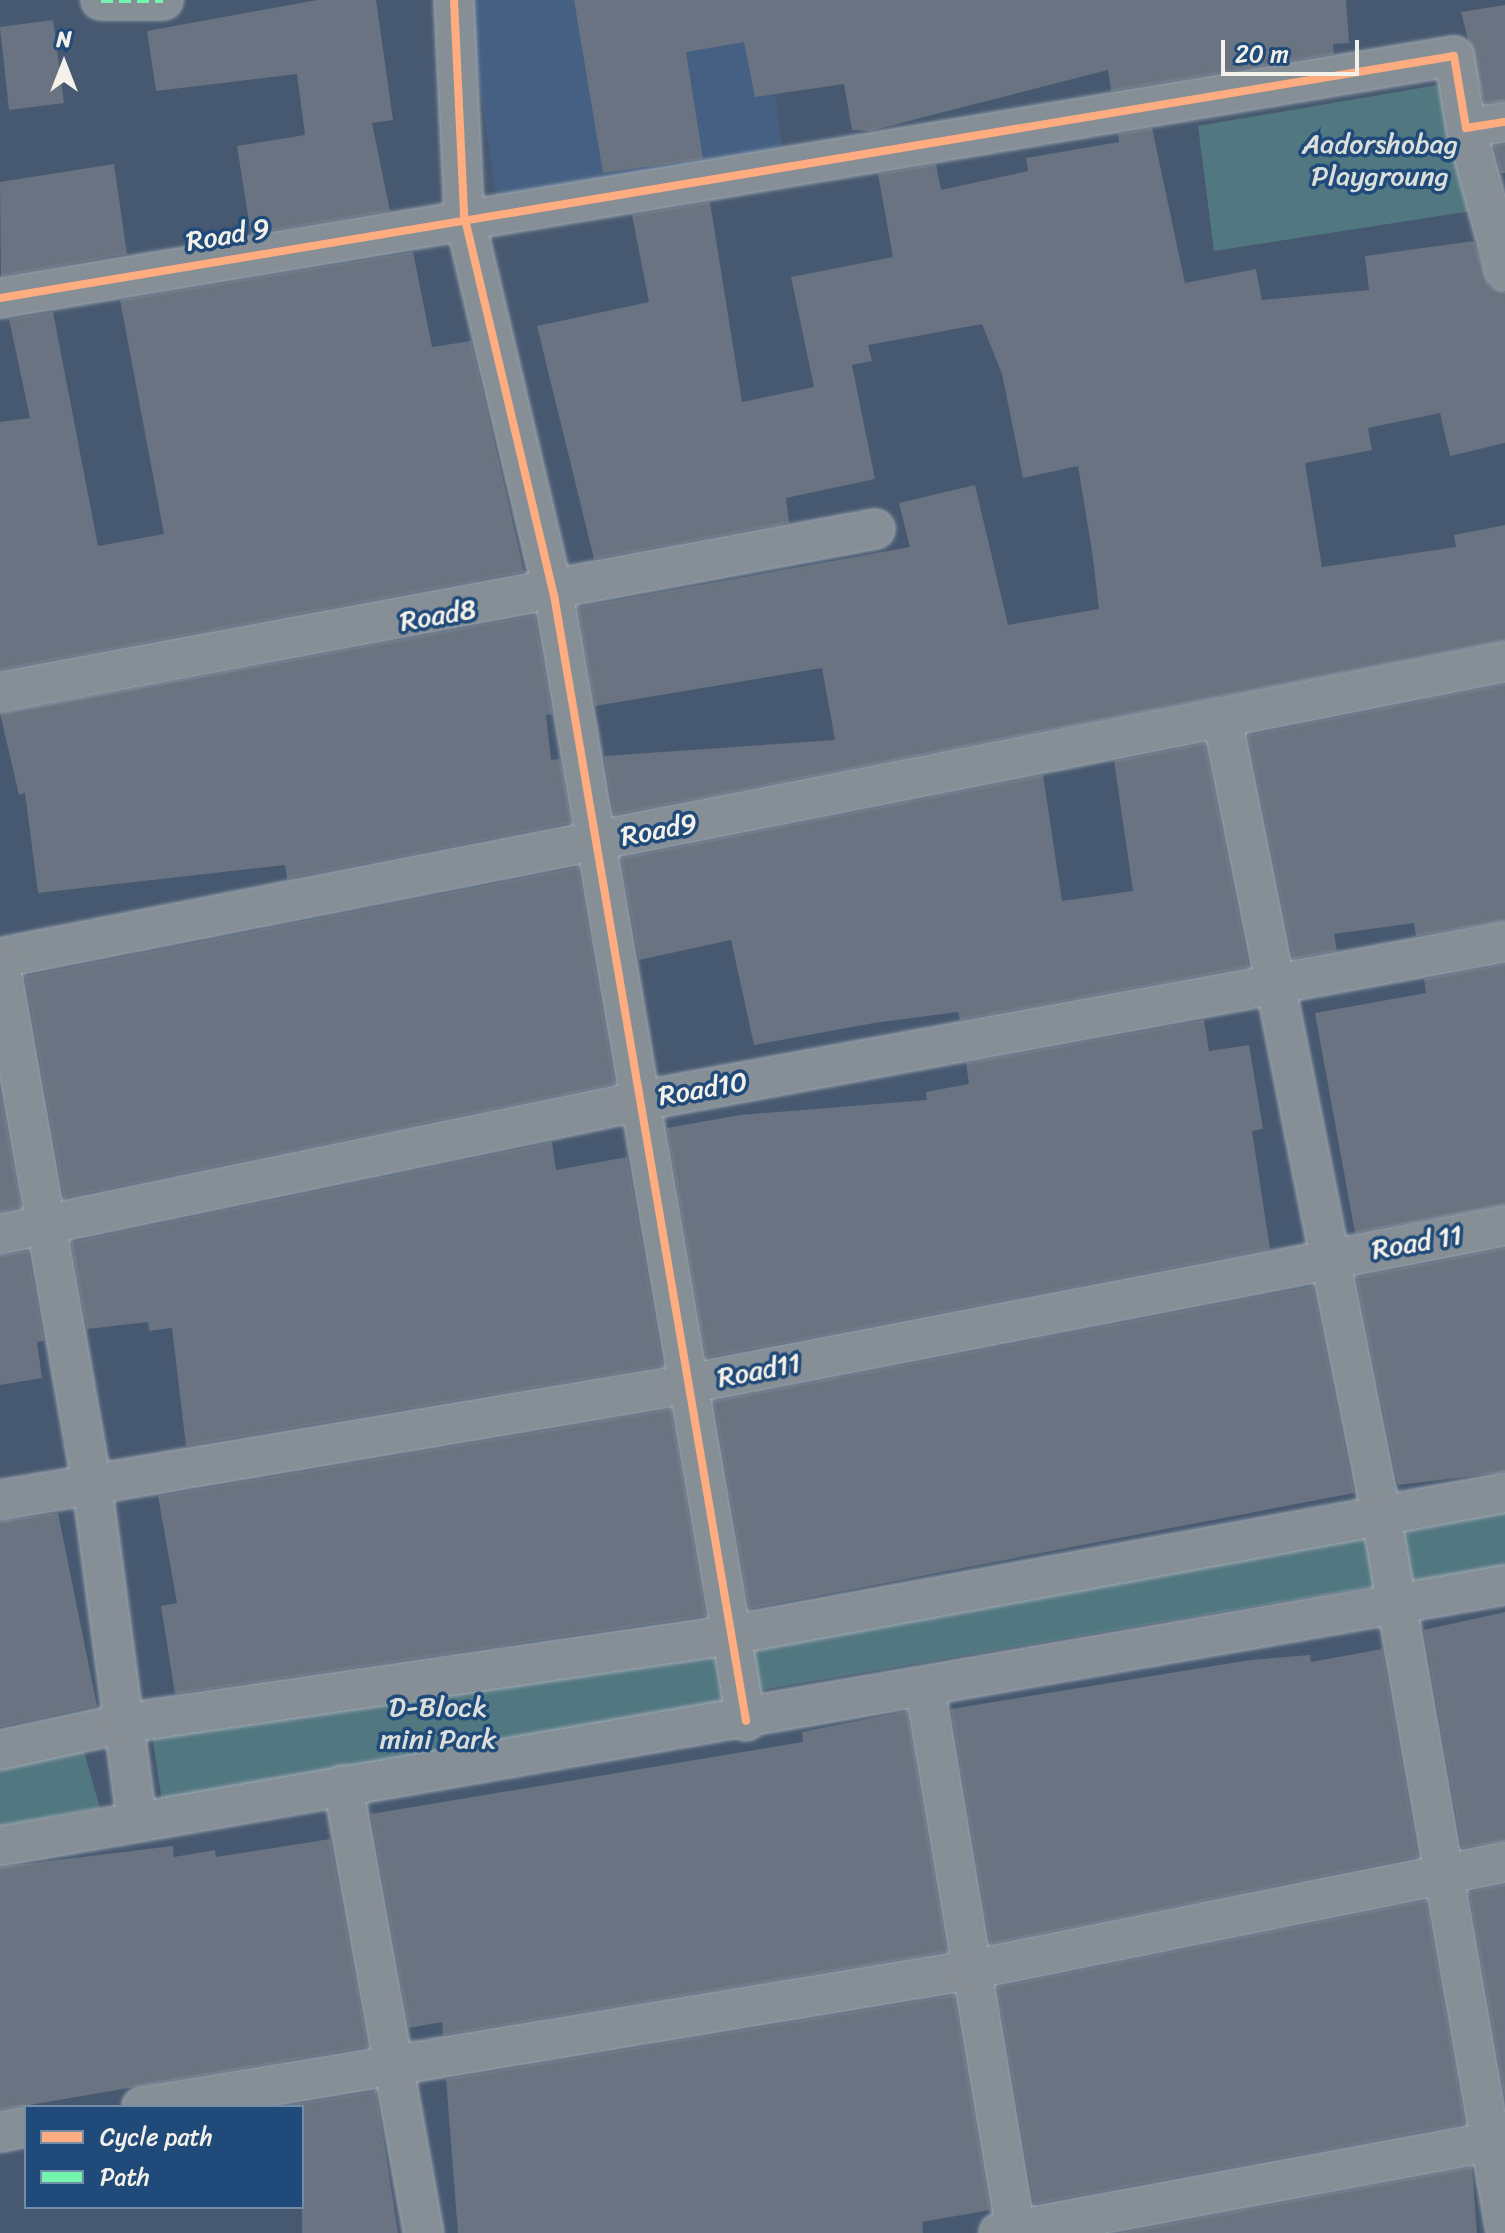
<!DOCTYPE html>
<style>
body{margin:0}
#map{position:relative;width:1505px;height:2233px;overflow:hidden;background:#475970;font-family:Sriracha,sans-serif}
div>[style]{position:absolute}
.built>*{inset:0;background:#466083}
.green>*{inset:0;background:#517780}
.building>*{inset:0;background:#697381}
.roads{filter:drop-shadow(0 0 2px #a4acb4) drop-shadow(0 0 2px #a4acb4)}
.minor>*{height:38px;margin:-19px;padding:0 19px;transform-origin:19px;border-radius:19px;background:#878f96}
.quiet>*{height:6px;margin-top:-3px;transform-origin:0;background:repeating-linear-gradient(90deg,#73f3ae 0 12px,transparent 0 18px)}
.cycleway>*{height:8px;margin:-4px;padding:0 4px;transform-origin:4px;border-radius:4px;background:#ffac80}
span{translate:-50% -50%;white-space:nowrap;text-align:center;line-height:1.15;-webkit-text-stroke:7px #1f4a7a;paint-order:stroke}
.park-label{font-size:28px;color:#dcdfd9}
.street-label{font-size:28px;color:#f4f1e8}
.legend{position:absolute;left:24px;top:2105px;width:280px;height:104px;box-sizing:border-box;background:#1f4a7a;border:2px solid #748da6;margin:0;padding:10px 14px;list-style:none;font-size:24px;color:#f4f1e8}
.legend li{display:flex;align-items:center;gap:16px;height:40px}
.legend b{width:40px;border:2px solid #748da6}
.north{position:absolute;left:24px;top:24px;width:80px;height:80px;-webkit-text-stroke:6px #1f4a7a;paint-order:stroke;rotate:0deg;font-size:22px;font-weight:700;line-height:32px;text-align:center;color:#f4f1e8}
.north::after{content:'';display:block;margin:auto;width:28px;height:36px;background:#f4f1e8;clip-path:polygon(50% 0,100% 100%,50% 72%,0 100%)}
.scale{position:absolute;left:1221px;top:40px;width:138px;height:36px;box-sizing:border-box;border:4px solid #f4f1e8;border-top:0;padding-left:10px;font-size:24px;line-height:28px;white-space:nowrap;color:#f4f1e8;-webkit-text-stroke:6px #1f4a7a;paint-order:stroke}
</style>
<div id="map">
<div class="built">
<i style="clip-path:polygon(467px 0,761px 0,784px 158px,498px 209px)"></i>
</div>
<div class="green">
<i style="clip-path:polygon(1455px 82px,1472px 211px,1214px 251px,1198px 126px)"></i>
<i style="clip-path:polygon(1505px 1506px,1505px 1566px,1404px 1585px,1394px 1525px)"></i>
<i style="clip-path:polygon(1375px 1534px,1382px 1585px,749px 1692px,742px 1641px)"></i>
<i style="clip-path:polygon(714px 1638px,725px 1712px,163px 1808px,152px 1734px)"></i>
<i style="clip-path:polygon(83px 1748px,100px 1808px,0 1826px,0 1767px)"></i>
</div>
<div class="building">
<i style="clip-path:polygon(317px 0,376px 0,393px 120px,372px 123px,390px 211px,251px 234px,237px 146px,305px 135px,297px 74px,156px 91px,147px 31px)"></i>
<i style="clip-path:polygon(574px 0,1346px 0,1349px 43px,1333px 44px,1334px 54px,1111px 91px,1108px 70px,870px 131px,852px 130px,844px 84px,755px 97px,744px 42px,686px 52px,703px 159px,603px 173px)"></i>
<i style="clip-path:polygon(1505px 5px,1505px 101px,1484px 103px,1461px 12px)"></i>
<i style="clip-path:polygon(53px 20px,64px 103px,9px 110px,0 27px)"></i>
<i style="clip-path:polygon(1152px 128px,1185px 283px,1256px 269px,1262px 300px,1369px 290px,1365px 256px,1474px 241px,1489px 286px,1505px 292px,1505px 443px,1450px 456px,1440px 413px,1368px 428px,1372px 450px,1305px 463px,1322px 567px,1456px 547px,1454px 535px,1505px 525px,1505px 641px,614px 815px,604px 756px,835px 740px,822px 668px,595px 706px,578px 607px,910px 547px,899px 503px,975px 485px,1008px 625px,1099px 609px,1092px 551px,1078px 466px,1023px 478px,1002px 374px,982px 324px,868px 345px,872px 361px,852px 365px,875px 479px,786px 498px,789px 523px,594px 559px,537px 326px,649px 302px,632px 215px,710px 202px,742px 402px,814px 387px,791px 277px,893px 257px,878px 174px,936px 164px,941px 190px,1028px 171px,1026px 158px,1119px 142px,1118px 134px)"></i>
<i style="clip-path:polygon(1505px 144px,1505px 173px,1501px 173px,1494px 146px)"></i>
<i style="clip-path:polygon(114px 164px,127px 254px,1px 276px,0 182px)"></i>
<i style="clip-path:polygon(413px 252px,432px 347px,471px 341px,524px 572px,0 670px,0 422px,30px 418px,9px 319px,53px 312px,98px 546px,164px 534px,120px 300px)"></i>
<i style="clip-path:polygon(535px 615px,552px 714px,546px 715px,551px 760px,560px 759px,571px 823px,287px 879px,285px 865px,38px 893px,25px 793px,19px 795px,0 713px)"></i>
<i style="clip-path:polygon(1505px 684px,1505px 921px,1416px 936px,1414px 923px,1334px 934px,1337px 951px,1293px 959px,1248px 735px)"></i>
<i style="clip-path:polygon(1205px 743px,1249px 967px,960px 1020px,958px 1012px,874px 1023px,754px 1045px,731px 940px,639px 960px,621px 858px,1043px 775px,1062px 901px,1133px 891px,1114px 761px)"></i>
<i style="clip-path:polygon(578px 867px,615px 1084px,64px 1198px,25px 976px)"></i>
<i style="clip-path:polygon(1505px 964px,1505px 1205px,1355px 1233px,1315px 1013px,1426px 993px,1424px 979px)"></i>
<i style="clip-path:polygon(1204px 1020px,1209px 1051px,1249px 1045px,1263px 1129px,1252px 1131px,1270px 1249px,706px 1358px,667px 1128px,740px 1115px,927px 1100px,926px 1092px,969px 1084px,966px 1063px)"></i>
<i style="clip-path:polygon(0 1090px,21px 1207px,0 1212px)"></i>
<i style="clip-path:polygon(552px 1142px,556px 1170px,627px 1157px,663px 1366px,186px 1446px,172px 1328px,149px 1331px,148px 1322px,87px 1329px,71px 1242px)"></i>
<i style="clip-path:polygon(1505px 1248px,1505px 1472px,1398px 1485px,1356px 1277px)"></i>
<i style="clip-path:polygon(28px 1251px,44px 1341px,37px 1342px,42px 1378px,0 1385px,0 1255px)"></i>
<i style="clip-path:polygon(1313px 1286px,1354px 1493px,749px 1609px,714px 1401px)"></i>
<i style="clip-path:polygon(671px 1409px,706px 1616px,175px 1694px,161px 1606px,177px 1603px,158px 1496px)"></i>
<i style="clip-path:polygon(58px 1513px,97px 1706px,0 1727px,0 1521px)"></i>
<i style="clip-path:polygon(1505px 1612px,1505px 1841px,1462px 1848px,1424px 1630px)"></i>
<i style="clip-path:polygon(1382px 1649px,1418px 1857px,990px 1944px,951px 1709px,1250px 1660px,1310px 1655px,1311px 1662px)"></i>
<i style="clip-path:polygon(907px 1711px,947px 1952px,443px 2035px,442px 2022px,409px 2028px,371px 1814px,803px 1742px,802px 1732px)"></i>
<i style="clip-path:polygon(330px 1839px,368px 2047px,0 2110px,0 1867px,173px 1846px,174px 1857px,215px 1850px,216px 1857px)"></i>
<i style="clip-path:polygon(1505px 1884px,1505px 2098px,1469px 1892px)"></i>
<i style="clip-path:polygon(1426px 1900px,1465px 2124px,1034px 2204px,997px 1987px)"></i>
<i style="clip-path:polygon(954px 1995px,990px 2210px,922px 2222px,923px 2233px,458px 2233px,446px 2079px)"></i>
<i style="clip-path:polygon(376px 2091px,398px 2233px,302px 2233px,302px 2107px,277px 2107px)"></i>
<i style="clip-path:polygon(1472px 2167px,1477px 2233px,1119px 2233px)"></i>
</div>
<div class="roads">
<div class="minor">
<i style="left:101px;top:0;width:62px"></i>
<i style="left:454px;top:0;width:215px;rotate:87.3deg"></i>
<i style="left:464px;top:215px;width:391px;rotate:76.7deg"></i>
<i style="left:554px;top:595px;width:1142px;rotate:80.32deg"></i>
<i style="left:1466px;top:128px;width:148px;rotate:74.7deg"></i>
<i style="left:0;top:298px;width:1474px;rotate:-9.45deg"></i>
<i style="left:1454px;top:56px;width:73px;rotate:80.5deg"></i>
<i style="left:1466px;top:128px;width:39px;rotate:-9deg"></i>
<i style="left:0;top:692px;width:890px;rotate:-10.55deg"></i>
<i style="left:1223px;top:722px;width:808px;rotate:78.72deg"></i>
<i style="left:1381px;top:1514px;width:723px;rotate:80.12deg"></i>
<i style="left:0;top:958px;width:1534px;rotate:-11.13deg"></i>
<i style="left:0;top:963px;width:530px;rotate:80deg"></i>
<i style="left:92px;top:1485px;width:339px;rotate:82.4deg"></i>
<i style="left:0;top:1234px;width:654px;rotate:-11.74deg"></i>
<i style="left:640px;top:1101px;width:879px;rotate:-10.42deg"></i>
<i style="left:0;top:1500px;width:698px;rotate:-9.57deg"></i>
<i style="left:688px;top:1384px;width:832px;rotate:-10.95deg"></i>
<i style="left:925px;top:1688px;width:553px;rotate:80.52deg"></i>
<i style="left:0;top:1750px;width:123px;rotate:-12.2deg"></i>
<i style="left:120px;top:1724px;width:617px;rotate:-8.29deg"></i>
<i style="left:731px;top:1635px;width:787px;rotate:-10.4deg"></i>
<i style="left:343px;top:1785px;width:455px;rotate:79.8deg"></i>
<i style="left:0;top:1846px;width:1527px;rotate:-9.84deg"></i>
<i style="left:142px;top:2107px;width:839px;rotate:-9.39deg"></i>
<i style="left:970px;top:1970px;width:546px;rotate:-11.41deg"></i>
<i style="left:0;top:2132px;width:26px;rotate:-11deg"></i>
<i style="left:999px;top:2233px;width:515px;rotate:-10.52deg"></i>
</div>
</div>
<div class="quiet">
<i style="left:101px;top:0;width:62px"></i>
</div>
<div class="cycleway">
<i style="left:454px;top:0;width:215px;rotate:87.3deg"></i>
<i style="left:464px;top:215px;width:391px;rotate:76.7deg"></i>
<i style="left:554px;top:595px;width:1142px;rotate:80.32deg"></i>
<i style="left:0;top:298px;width:1474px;rotate:-9.45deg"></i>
<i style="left:1454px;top:56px;width:73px;rotate:80.5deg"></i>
<i style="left:1466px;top:128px;width:39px;rotate:-9deg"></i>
</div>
<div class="park-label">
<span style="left:1380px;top:160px">Aadorshobag<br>Playgroung</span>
<span style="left:438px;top:1723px">D-Block<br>mini Park</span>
</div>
<div class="street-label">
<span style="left:228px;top:235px;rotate:-10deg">Road 9</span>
<span style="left:438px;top:615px;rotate:-10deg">Road8</span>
<span style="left:659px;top:830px;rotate:-11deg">Road9</span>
<span style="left:703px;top:1089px;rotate:-10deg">Road10</span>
<span style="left:1417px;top:1242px;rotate:-10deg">Road 11</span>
<span style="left:759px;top:1370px;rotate:-11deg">Road11</span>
</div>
<ul class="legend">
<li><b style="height:10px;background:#ffac80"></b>Cycle path</li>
<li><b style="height:10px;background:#73f3ae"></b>Path</li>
</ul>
<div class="north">N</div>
<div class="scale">20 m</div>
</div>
